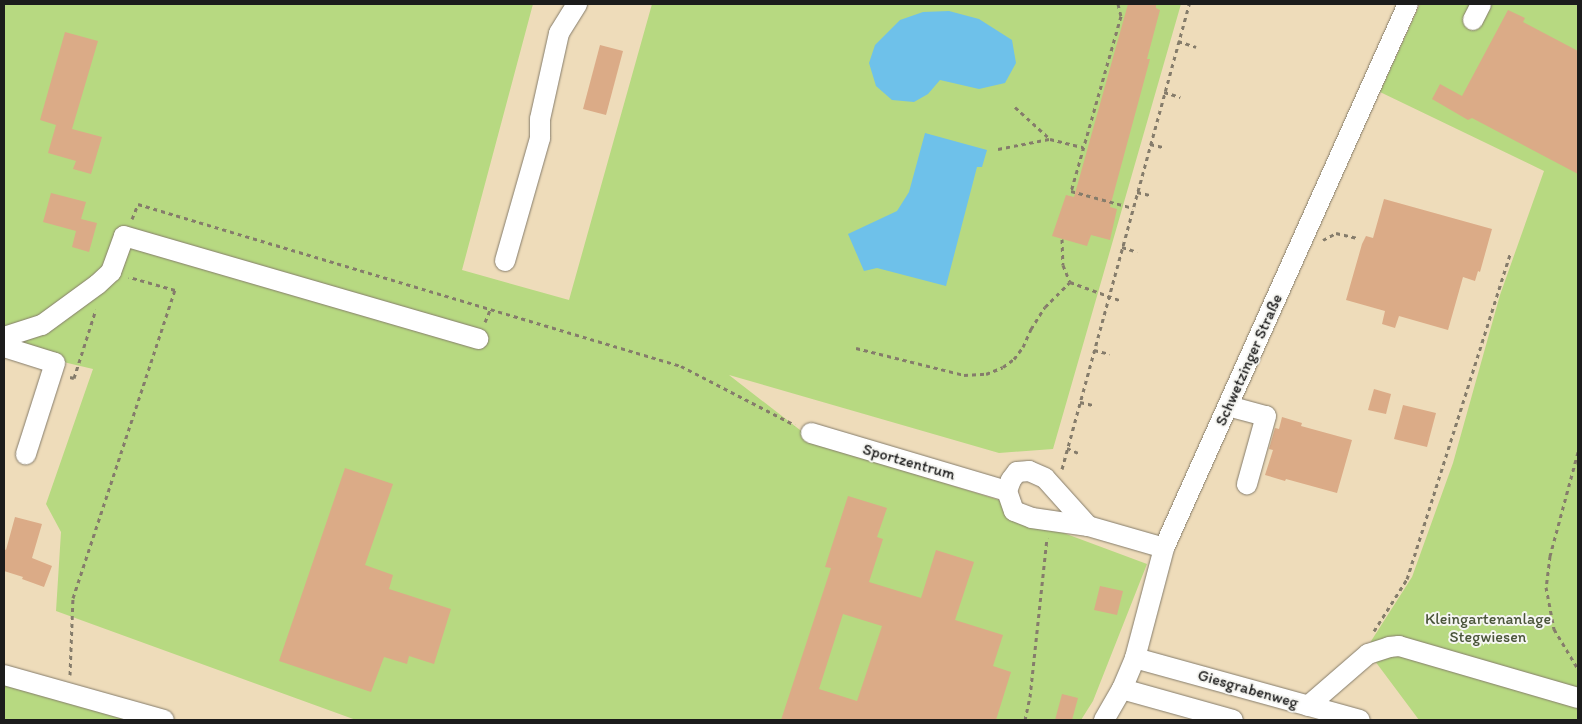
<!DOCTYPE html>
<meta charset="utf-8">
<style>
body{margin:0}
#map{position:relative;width:1582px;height:724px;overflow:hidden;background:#eedcba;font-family:Itim,sans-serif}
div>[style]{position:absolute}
.green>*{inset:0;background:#b7d981}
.water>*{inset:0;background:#6ec1ea}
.building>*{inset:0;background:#dbab87}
.path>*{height:3px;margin-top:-1.5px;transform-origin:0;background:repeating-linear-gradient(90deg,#857c6b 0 4px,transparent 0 8px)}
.roads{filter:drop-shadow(0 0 1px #857c6b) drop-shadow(0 0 1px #857c6b)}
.minor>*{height:20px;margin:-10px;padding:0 10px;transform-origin:10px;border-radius:10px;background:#fff}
span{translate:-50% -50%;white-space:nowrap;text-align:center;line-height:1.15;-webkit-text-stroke:4px #f6f6f2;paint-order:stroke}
.street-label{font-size:16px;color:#1c1c1c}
.park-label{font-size:16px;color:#4a553a}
.frame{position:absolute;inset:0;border:5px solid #1c1c1c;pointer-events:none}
</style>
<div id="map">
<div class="green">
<i style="clip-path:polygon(4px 4px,533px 4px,462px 270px,569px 300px,652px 4px,1181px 4px,1053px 449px,999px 453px,729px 375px,818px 444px,999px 500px,1061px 532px,1147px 564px,1093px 701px,1081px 720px,356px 720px,56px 611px,61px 532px,46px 504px,93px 369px,4px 348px)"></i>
<i style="clip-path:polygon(1420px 4px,1578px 4px,1578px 720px,1419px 720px,1366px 649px,1412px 577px,1453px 463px,1500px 295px,1544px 171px,1380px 92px)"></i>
<i style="clip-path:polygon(4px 682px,139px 720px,4px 720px)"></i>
</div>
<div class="water">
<i style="clip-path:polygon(949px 11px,979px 19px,1012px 40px,1016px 63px,1005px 83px,979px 89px,940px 80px,928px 94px,914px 102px,892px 100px,876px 86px,869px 63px,875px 45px,900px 20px,923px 12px)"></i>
<i style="clip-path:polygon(925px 133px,987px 150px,982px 167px,977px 167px,946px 286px,877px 268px,864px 271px,848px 234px,897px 211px,909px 192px)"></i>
</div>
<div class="building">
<i style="clip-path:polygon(1128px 4px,1156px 4px,1156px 8px,1160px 10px,1147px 59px,1150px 59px,1110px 207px,1117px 209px,1110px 240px,1091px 235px,1087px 246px,1052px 236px,1066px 195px,1074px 197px)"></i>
<i style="clip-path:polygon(1508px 10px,1525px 18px,1523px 22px,1578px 51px,1578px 174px,1472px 118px,1468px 120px,1432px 99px,1440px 84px,1462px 96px)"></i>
<i style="clip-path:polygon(65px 32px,98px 41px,72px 129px,102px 137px,91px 174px,73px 169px,76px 161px,48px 153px,56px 125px,40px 120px)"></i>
<i style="clip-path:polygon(600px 45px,623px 51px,606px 115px,583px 109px)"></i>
<i style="clip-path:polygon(51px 193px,86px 202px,81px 219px,97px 223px,89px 252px,72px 247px,76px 231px,43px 222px)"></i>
<i style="clip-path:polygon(1384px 199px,1492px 229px,1480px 272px,1478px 271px,1475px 281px,1463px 277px,1448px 330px,1399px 316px,1395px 328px,1382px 324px,1385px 311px,1346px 300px,1362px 244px,1366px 236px,1373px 238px)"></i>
<i style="clip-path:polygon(1374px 389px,1391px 394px,1386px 414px,1368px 410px)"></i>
<i style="clip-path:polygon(1403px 405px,1436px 413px,1427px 447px,1394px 439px)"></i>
<i style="clip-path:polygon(1282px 417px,1302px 423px,1301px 426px,1352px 440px,1337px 493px,1286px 479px,1285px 481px,1265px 475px,1273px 450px,1269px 449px,1275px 428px,1279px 429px)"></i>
<i style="clip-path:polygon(345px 468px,393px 484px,365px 565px,393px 575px,389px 589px,451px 609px,434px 664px,409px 656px,407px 664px,384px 657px,371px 692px,279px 661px)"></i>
<i style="clip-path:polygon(evenodd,848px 496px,887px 508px,877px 537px,883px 539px,869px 582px,921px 598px,936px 550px,974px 562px,955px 620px,1003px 635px,993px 666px,1011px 672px,996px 720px,781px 720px,831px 568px,825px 567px,848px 496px,843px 614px,882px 626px,857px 701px,819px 689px,843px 614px)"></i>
<i style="clip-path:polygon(15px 517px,42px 524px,32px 558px,52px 566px,44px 587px,22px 579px,23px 577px,4px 571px,4px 549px,6px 550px)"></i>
<i style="clip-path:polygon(1100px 586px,1123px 591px,1117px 615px,1094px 610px)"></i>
<i style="clip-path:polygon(1062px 694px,1078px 698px,1072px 720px,1055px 720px)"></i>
</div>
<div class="path">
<i style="left:1118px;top:4px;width:12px;rotate:76deg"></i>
<i style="left:1121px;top:16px;width:182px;rotate:105.9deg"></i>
<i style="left:1071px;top:191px;width:64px;rotate:15.3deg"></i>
<i style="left:1178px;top:41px;width:19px;rotate:18deg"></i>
<i style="left:1164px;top:92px;width:17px;rotate:17deg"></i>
<i style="left:1015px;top:107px;width:47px;rotate:42.4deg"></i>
<i style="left:1050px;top:139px;width:34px;rotate:14deg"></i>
<i style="left:1150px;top:144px;width:13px;rotate:13deg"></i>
<i style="left:998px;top:149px;width:52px;rotate:-11.1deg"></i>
<i style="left:1137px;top:192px;width:13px;rotate:13deg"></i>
<i style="left:132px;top:219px;width:16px;rotate:-68deg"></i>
<i style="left:138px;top:204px;width:567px;rotate:16.61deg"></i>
<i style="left:681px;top:366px;width:128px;rotate:27.4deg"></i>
<i style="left:1062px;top:239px;width:26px;rotate:88deg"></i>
<i style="left:1063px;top:265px;width:18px;rotate:68deg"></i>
<i style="left:1323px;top:240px;width:15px;rotate:-28deg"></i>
<i style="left:1336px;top:233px;width:22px;rotate:13deg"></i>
<i style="left:1122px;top:247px;width:16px;rotate:18deg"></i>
<i style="left:485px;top:322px;width:15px;rotate:-67deg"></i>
<i style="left:856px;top:348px;width:111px;rotate:14deg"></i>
<i style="left:964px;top:375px;width:22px;rotate:-3deg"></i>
<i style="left:986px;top:374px;width:18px;rotate:-22deg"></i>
<i style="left:1003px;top:367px;width:14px;rotate:-36deg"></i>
<i style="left:1014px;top:359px;width:15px;rotate:-53deg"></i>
<i style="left:1023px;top:347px;width:20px;rotate:-66deg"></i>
<i style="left:1031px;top:329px;width:26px;rotate:-58deg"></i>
<i style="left:1045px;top:307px;width:35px;rotate:-45deg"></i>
<i style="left:1070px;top:282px;width:55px;rotate:20.1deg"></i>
<i style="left:1094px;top:350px;width:16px;rotate:14deg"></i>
<i style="left:70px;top:377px;width:4px;rotate:14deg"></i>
<i style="left:74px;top:378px;width:72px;rotate:-72.3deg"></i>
<i style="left:1080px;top:402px;width:13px;rotate:13deg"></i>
<i style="left:1067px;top:448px;width:12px;rotate:24deg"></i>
<i style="left:1578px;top:452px;width:108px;rotate:105.1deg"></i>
<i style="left:1550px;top:556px;width:31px;rotate:97deg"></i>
<i style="left:1546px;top:587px;width:43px;rotate:79.2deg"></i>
<i style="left:1554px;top:629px;width:47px;rotate:59deg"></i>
<i style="left:1062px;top:469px;width:482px;rotate:-74.7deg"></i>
<i style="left:1374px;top:631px;width:62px;rotate:-57.6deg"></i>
<i style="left:1407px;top:579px;width:341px;rotate:-72.4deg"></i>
<i style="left:70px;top:675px;width:77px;rotate:-87.8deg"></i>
<i style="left:73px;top:598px;width:324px;rotate:-71.7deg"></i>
<i style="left:175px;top:290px;width:48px;rotate:-164.2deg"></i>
<i style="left:1025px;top:720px;width:24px;rotate:-78deg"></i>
<i style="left:1030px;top:697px;width:160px;rotate:-83.9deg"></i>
</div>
<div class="roads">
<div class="minor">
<i style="left:1473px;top:20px;width:18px;rotate:-63deg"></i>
<i style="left:505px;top:261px;width:128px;rotate:-74.1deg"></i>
<i style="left:540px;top:138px;width:19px;rotate:-90deg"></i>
<i style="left:540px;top:119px;width:88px;rotate:-77.5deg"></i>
<i style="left:559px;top:33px;width:34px;rotate:-58deg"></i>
<i style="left:4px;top:337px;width:40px;rotate:-18deg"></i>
<i style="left:42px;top:325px;width:69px;rotate:-36.2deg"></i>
<i style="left:98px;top:284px;width:18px;rotate:-43deg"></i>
<i style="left:111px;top:272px;width:38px;rotate:-70deg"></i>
<i style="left:124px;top:236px;width:369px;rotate:16.2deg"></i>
<i style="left:4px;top:347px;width:53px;rotate:17.4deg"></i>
<i style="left:55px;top:363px;width:96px;rotate:107.7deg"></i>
<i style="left:1228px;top:406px;width:39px;rotate:15deg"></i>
<i style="left:1266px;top:416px;width:71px;rotate:105.6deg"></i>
<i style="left:811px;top:433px;width:204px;rotate:16.5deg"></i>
<i style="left:1088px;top:526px;width:64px;rotate:-131.9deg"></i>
<i style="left:1045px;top:478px;width:17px;rotate:-156deg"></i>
<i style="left:1029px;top:471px;width:12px;rotate:175deg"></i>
<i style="left:1017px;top:472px;width:10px;rotate:127deg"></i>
<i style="left:1011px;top:480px;width:12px;rotate:110deg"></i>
<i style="left:1007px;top:491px;width:21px;rotate:71deg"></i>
<i style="left:1014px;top:511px;width:19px;rotate:21deg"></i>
<i style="left:1032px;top:518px;width:57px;rotate:8.1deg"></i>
<i style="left:1088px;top:526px;width:79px;rotate:16.1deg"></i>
<i style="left:1135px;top:658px;width:233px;rotate:15.4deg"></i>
<i style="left:4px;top:675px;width:166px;rotate:15.7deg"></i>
<i style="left:1122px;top:689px;width:115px;rotate:15.6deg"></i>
<i style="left:1308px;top:706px;width:79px;rotate:-40.9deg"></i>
<i style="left:1368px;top:654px;width:22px;rotate:-18deg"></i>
<i style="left:1389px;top:647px;width:10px;rotate:-6deg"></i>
<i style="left:1399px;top:646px;width:186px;rotate:16.2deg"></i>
<i style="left:1104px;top:720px;width:36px;rotate:-60deg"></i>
<i style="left:1122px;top:689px;width:34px;rotate:-67deg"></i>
<i style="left:1135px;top:658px;width:114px;rotate:-75.2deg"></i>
<i style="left:1164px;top:548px;width:596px;rotate:-65.84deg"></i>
</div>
</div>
<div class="street-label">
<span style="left:1249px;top:360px;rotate:-66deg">Schwetzinger Straße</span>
<span style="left:909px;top:462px;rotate:16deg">Sportzentrum</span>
<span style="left:1248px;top:689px;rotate:16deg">Giesgrabenweg</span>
</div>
<div class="park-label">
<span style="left:1488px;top:628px">Kleingartenanlage<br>Stegwiesen</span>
</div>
<div class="frame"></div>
</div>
